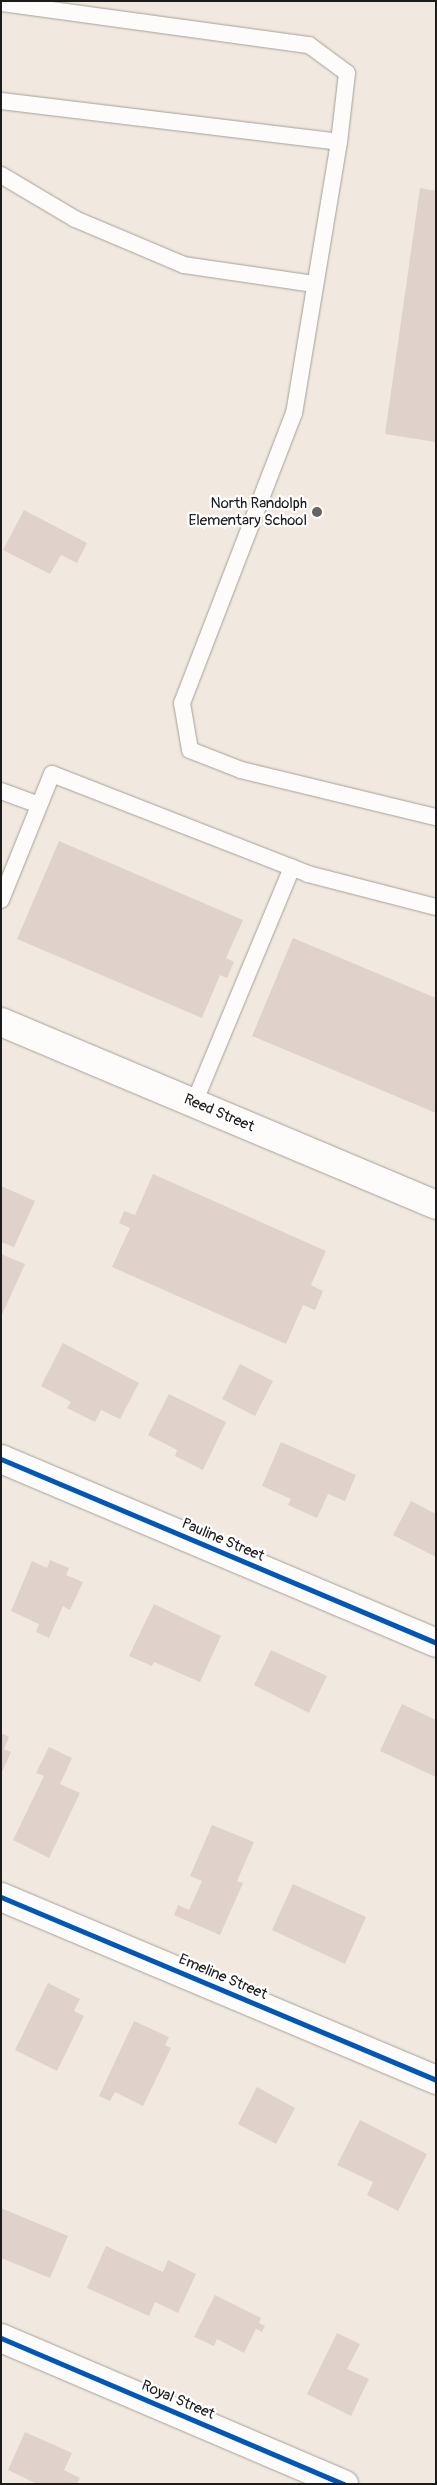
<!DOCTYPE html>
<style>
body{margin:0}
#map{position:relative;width:437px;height:2485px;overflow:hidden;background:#f1e9df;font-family:Pangolin,sans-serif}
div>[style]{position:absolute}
.building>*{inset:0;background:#e0d1ca}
.roads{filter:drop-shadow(0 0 1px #a4a09a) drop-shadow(0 0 1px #a4a09a)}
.lane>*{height:16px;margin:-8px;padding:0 8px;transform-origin:8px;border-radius:8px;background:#fdfcfa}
.street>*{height:28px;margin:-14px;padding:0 14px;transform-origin:14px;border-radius:14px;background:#fdfcfa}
.secondary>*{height:28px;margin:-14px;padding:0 14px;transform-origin:14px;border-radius:14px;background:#fdfcfa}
.cycleway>*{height:5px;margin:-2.5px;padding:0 2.5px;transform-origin:2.5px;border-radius:2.5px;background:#0057b8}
.dots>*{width:14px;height:14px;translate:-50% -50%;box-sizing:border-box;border:2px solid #fff;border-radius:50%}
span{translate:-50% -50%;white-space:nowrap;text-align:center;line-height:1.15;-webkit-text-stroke:4.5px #fff;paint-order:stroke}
.poi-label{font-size:15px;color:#1c1c1c}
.right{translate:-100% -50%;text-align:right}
.street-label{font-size:15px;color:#1c1c1c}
.frame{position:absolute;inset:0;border:2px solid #1c1c1c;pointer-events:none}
</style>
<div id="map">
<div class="building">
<i style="clip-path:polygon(420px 188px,436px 191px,436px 442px,385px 434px)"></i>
<i style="clip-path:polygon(24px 510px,87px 543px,77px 563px,61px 555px,50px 574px,3px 550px)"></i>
<i style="clip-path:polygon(59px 841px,243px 920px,226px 958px,234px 962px,227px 978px,220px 975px,202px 1018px,17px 939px)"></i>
<i style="clip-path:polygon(293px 938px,436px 998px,436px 1113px,252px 1036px)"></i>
<i style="clip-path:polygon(153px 1174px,326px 1251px,311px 1285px,323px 1291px,315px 1310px,303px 1305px,286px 1344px,112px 1267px,130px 1228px,119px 1223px,124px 1211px,135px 1215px)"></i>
<i style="clip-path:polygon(1px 1186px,35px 1201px,14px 1247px,1px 1242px)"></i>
<i style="clip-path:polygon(1px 1254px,25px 1264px,1px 1317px)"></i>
<i style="clip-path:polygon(63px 1343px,139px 1383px,120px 1419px,101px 1410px,95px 1422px,67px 1408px,71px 1402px,41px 1386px)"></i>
<i style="clip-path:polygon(240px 1364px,273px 1381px,255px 1416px,222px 1399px)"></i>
<i style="clip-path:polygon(169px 1394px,226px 1422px,203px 1470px,175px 1456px,177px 1450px,148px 1435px)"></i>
<i style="clip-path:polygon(281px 1442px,356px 1475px,345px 1501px,328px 1494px,317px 1518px,288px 1505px,291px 1499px,262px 1486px)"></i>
<i style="clip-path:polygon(411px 1501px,436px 1514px,436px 1557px,393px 1535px)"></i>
<i style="clip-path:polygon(50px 1560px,69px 1568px,66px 1575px,83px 1582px,70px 1610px,63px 1606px,49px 1638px,36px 1632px,39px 1624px,11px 1611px,32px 1561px,47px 1568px)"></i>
<i style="clip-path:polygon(154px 1604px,221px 1636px,200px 1682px,154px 1662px,152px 1666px,129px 1656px)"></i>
<i style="clip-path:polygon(271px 1650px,327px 1676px,309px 1713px,254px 1685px)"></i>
<i style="clip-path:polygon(402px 1704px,436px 1720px,436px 1777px,380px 1751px)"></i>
<i style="clip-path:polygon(1px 1733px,9px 1737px,4px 1749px,11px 1752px,1px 1774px)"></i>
<i style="clip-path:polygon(49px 1747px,72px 1758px,60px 1784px,80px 1793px,49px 1858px,13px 1840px,44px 1776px,36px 1773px)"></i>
<i style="clip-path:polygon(212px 1825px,254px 1842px,237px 1881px,243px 1883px,220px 1935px,174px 1915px,178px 1905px,189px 1910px,202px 1881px,190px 1876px)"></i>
<i style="clip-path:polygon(293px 1884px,366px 1917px,345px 1964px,272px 1930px)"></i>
<i style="clip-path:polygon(48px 1983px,80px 1999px,74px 2011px,84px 2016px,57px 2071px,15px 2050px)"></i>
<i style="clip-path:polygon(134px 2021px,169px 2037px,165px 2045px,171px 2048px,143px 2106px,115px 2092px,110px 2101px,99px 2096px)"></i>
<i style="clip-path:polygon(257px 2087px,295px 2108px,276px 2144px,238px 2124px)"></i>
<i style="clip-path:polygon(360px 2120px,427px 2154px,398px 2211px,367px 2195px,373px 2182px,337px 2165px)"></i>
<i style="clip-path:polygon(1px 2208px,68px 2236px,50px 2278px,1px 2258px)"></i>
<i style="clip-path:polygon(106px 2246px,163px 2272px,168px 2260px,196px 2274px,178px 2313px,155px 2302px,149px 2316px,87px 2288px)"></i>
<i style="clip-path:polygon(215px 2295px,261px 2318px,259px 2323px,265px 2326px,262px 2332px,256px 2329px,244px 2353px,217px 2339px,214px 2346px,194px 2337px)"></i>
<i style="clip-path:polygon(337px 2333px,360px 2344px,347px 2369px,369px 2379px,351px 2416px,307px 2394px)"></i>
<i style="clip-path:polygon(25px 2432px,72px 2453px,64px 2470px,80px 2478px,77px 2484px,37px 2484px,8px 2470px)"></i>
</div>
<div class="roads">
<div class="lane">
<i style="left:1px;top:3px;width:311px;rotate:7.8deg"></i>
<i style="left:309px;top:45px;width:47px;rotate:36.4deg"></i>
<i style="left:347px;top:73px;width:69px;rotate:96.6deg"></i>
<i style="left:339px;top:142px;width:275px;rotate:99.4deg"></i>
<i style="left:294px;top:413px;width:311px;rotate:111.1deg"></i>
<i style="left:182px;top:703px;width:48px;rotate:80.3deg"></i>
<i style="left:190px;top:750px;width:55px;rotate:21.4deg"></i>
<i style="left:241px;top:770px;width:201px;rotate:13.6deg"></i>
<i style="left:1px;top:101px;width:340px;rotate:6.9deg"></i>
<i style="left:1px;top:175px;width:86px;rotate:30.7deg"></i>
<i style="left:75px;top:219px;width:118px;rotate:22.9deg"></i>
<i style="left:184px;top:265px;width:132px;rotate:8.3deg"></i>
<i style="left:1px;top:791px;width:40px;rotate:20.2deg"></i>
<i style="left:1px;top:900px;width:136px;rotate:-68deg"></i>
<i style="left:52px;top:774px;width:275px;rotate:21.3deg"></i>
<i style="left:308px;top:874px;width:132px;rotate:14.5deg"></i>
<i style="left:194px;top:1103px;width:255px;rotate:-67.4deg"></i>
</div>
<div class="street">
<i style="left:1px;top:1459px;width:472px;rotate:22.9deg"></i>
<i style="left:1px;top:1897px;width:472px;rotate:22.8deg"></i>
<i style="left:1px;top:2338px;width:373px;rotate:23.1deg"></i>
</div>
<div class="secondary">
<i style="left:1px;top:1022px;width:472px;rotate:22.8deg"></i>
</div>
</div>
<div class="cycleway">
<i style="left:1px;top:1459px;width:472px;rotate:22.9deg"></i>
<i style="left:1px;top:1897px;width:472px;rotate:22.8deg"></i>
<i style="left:1px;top:2338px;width:373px;rotate:23.1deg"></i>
</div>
<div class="dots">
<i style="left:317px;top:512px;background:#676460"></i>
</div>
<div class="poi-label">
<span class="right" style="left:307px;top:512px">North Randolph<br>Elementary School</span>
</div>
<div class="street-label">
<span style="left:219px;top:1113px;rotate:23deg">Reed Street</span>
<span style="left:223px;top:1540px;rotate:23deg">Pauline Street</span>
<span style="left:223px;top:1977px;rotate:23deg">Emeline Street</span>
<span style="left:178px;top:2400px;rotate:23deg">Royal Street</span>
</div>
<div class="frame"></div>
</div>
